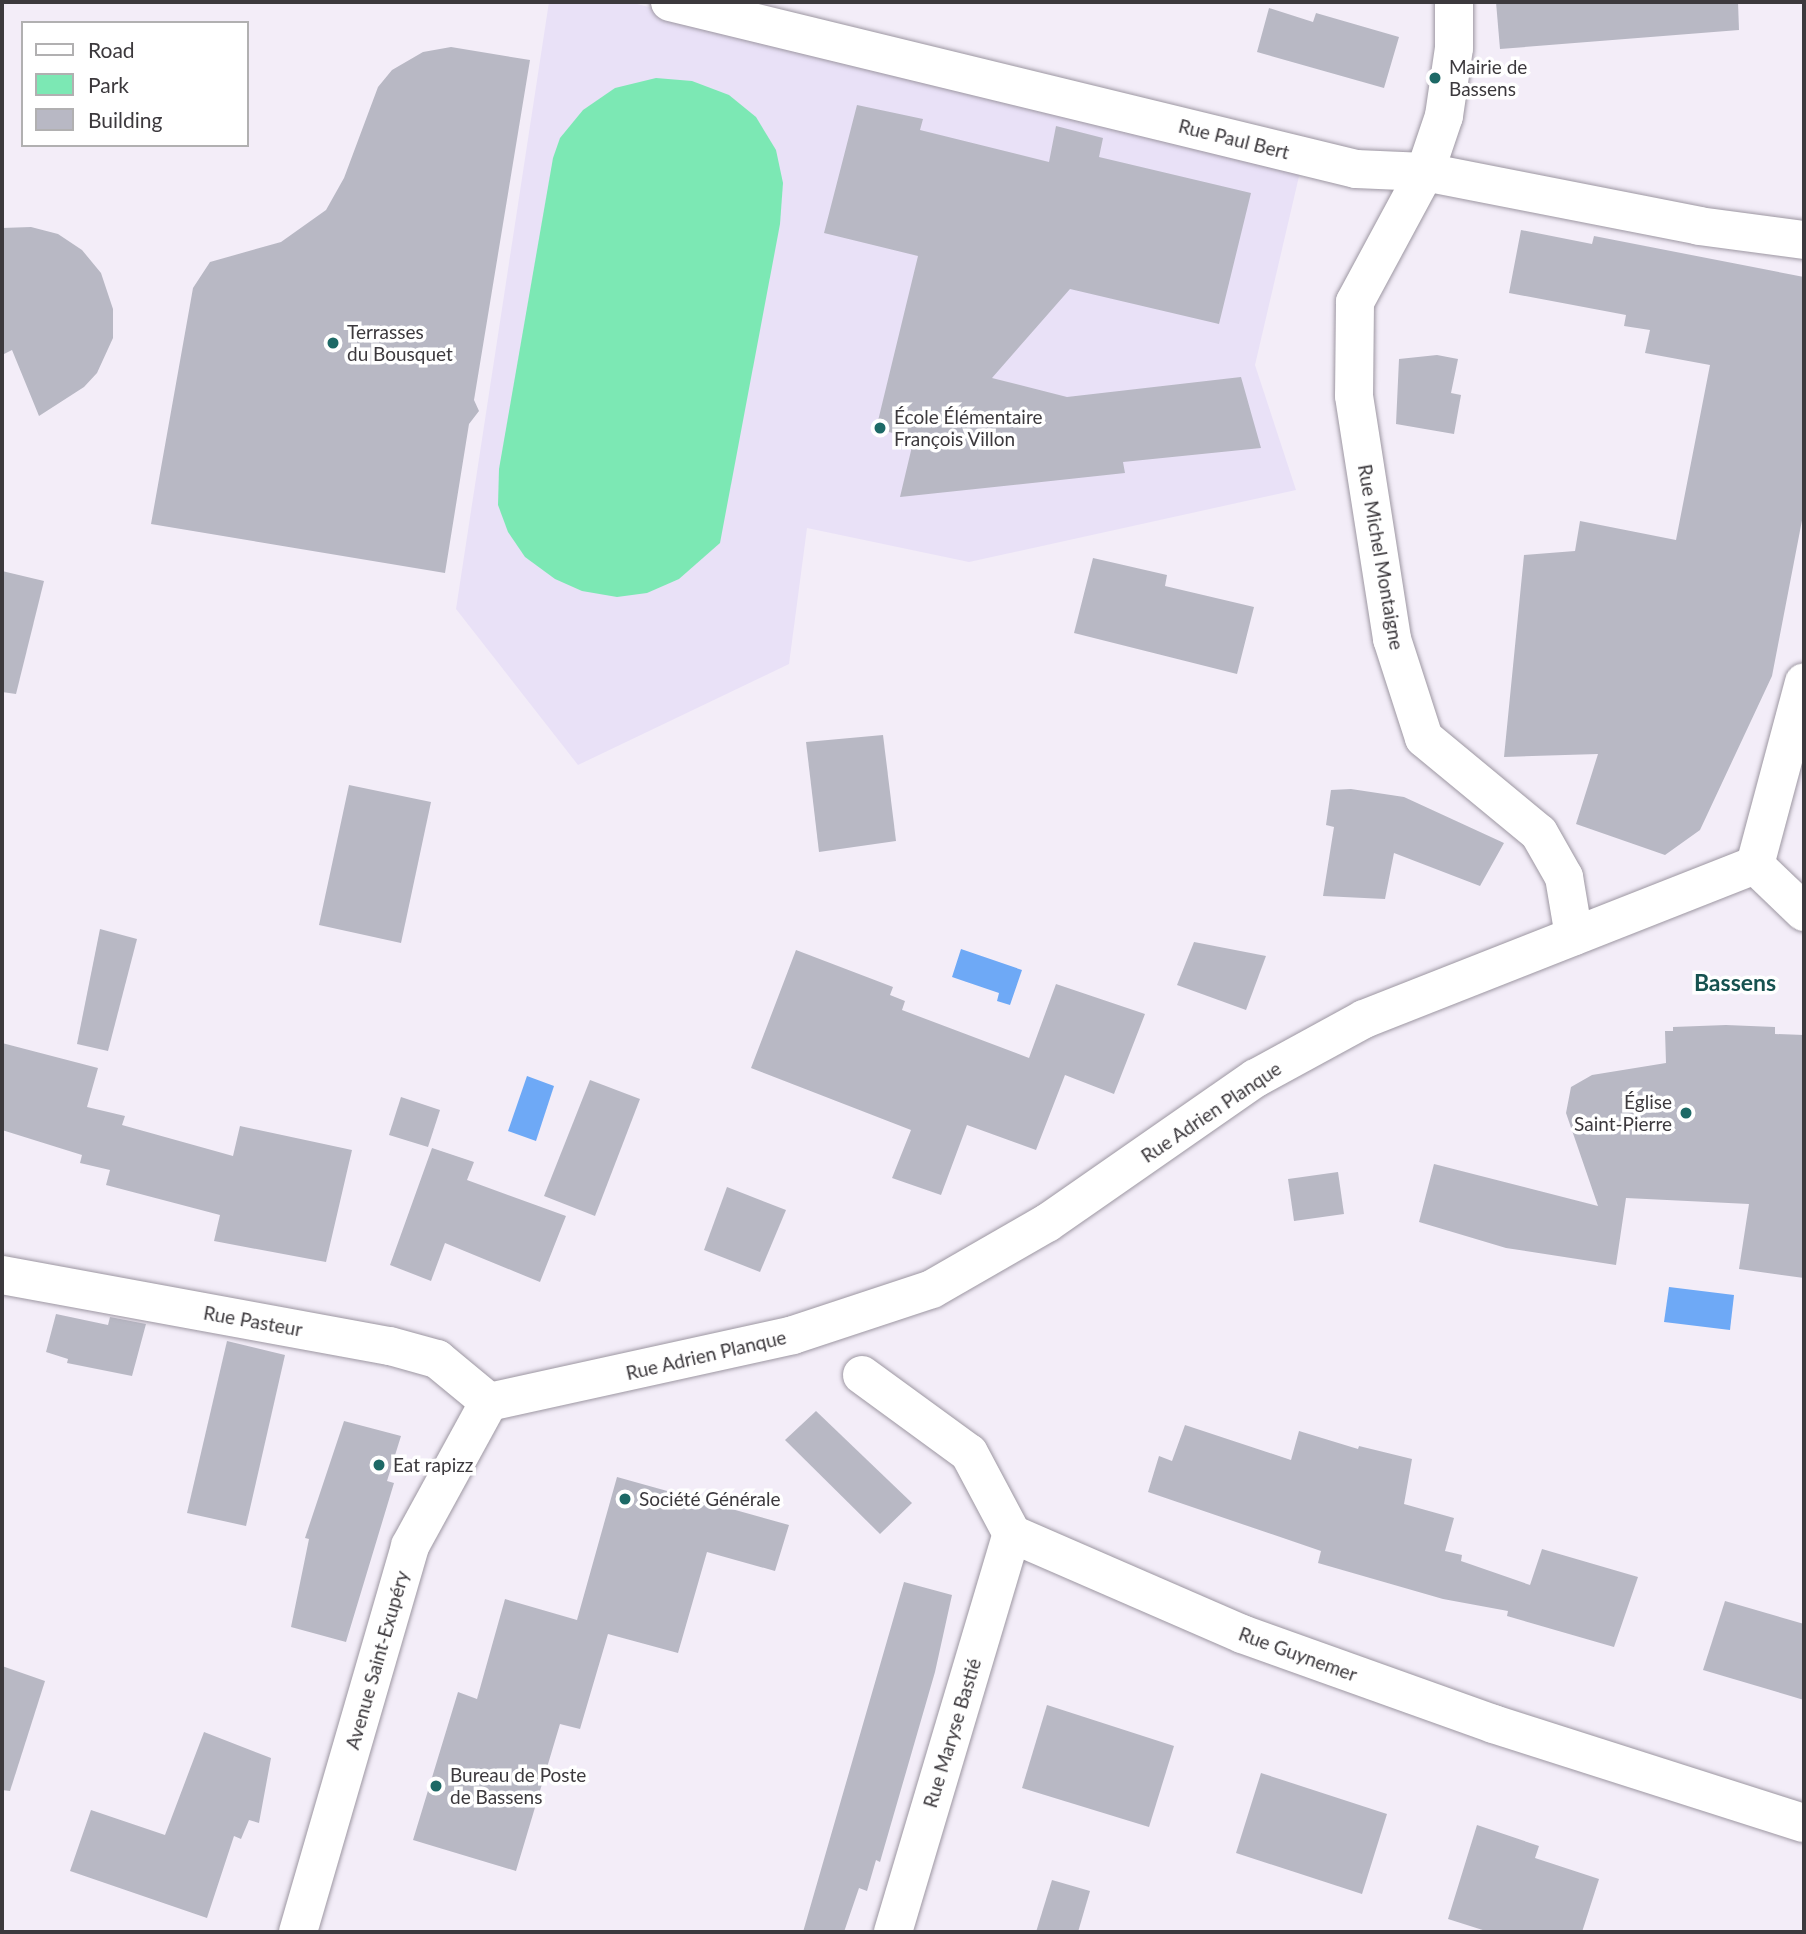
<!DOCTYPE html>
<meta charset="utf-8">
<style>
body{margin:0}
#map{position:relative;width:1806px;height:1934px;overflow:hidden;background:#f3edf8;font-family:Lato,sans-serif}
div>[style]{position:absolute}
.education>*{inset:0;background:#e9e1f7}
.green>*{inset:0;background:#7ce8b4}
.water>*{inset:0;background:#6ea9f6}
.building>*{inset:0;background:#b8b8c4}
.roads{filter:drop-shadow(0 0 2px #9d97a2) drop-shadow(0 0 2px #9d97a2)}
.minor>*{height:38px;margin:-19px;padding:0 19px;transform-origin:19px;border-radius:19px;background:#fff}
.dots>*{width:19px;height:19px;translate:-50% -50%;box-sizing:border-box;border:4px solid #fff;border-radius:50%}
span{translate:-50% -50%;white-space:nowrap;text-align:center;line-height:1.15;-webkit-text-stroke:7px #fff;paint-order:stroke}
.poi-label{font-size:19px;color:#3c393d}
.left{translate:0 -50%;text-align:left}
.right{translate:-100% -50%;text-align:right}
.street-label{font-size:19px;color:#3c393d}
.quarter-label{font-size:23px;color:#165250;font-weight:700}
.frame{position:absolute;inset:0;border:4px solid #3c393d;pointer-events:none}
.legend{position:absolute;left:21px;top:21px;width:228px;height:126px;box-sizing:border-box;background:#fff;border:2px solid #b1b0b1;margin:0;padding:9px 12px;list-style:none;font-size:21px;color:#3c393d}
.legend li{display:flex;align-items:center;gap:14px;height:35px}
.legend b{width:35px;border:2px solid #b1b0b1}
</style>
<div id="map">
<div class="education">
<i style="clip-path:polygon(549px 2px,629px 2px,1300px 172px,1255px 365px,1296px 490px,969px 562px,807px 528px,789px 664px,578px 765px,456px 609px)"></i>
</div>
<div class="green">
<i style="clip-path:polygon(656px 78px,692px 81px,729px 95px,756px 117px,776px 150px,783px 183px,780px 224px,720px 543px,679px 579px,647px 593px,617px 597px,582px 591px,555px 579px,525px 557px,508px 532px,498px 505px,499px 469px,553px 158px,560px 138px,583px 110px,615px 88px)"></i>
</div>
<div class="water">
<i style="clip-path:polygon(961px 949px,1022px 970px,1010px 1005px,997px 1001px,999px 993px,952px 977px)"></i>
<i style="clip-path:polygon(527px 1076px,554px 1086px,536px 1141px,508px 1131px)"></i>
<i style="clip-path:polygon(1669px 1287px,1734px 1295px,1730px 1330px,1664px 1322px)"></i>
</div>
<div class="building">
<i style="clip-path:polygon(1496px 2px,1738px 2px,1739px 30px,1500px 49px)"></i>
<i style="clip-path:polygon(1269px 8px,1313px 22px,1316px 13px,1399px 37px,1384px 88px,1257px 52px)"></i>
<i style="clip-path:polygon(451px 47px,530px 60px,474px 400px,479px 411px,469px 424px,445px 573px,151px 524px,193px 288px,210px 262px,281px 242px,326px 210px,344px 178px,378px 87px,392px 70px,423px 52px)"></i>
<i style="clip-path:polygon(857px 105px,923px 119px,920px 130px,1049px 162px,1056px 126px,1103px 138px,1099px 157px,1251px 193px,1219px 324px,1070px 289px,992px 378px,1067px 397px,1241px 377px,1261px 448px,1123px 462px,1125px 473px,900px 497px,914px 438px,876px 429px,918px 256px,824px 233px)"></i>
<i style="clip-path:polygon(31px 227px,58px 234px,82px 250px,101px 273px,113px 309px,113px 338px,97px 373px,84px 387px,39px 416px,12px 350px,2px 355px,2px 228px)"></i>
<i style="clip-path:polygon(1521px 230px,1592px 244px,1594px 236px,1804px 277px,1804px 510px,1772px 676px,1700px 830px,1665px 855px,1576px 824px,1598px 754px,1504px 757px,1524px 555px,1575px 551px,1580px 521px,1676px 540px,1710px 365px,1645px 353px,1650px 330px,1624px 326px,1626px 315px,1509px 293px)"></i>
<i style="clip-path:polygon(1437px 355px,1458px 359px,1451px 393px,1461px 395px,1454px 434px,1396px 424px,1399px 359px)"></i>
<i style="clip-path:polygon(1093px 558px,1167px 575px,1165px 586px,1254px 607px,1237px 674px,1074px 633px)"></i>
<i style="clip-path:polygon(2px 571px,44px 581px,16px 694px,2px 692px)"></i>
<i style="clip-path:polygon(883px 735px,896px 841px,819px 852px,806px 742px)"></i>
<i style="clip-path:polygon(349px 785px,431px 802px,401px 943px,319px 925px)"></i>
<i style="clip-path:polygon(1351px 789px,1404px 797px,1504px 843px,1480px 886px,1394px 853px,1385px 899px,1323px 896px,1334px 827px,1326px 825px,1331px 790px)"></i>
<i style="clip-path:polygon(100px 929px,137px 939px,108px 1051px,77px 1044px)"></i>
<i style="clip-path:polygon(1194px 942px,1266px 956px,1246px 1010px,1177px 985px)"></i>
<i style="clip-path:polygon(796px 950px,893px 987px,890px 995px,905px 1001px,902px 1010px,1029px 1058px,1056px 984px,1145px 1014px,1114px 1094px,1065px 1075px,1036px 1150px,967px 1125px,941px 1195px,892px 1178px,911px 1130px,751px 1068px)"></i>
<i style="clip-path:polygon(1726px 1025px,1775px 1027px,1775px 1034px,1804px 1035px,1804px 1278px,1739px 1269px,1749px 1204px,1626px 1198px,1616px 1265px,1506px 1248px,1419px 1222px,1434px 1164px,1598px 1206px,1566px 1113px,1571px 1087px,1592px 1075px,1666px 1063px,1665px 1031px,1673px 1031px,1673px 1027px)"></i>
<i style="clip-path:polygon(2px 1043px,98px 1068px,87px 1107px,125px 1116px,122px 1125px,233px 1156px,240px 1126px,352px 1150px,326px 1262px,214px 1241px,220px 1215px,106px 1185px,110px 1170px,80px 1163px,82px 1155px,2px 1130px)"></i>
<i style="clip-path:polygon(590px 1080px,640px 1099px,595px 1216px,544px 1196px)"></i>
<i style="clip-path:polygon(401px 1097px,440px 1110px,428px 1147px,389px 1135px)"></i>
<i style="clip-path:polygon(432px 1148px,474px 1162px,467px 1180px,566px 1216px,540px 1282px,445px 1243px,431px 1281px,390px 1265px)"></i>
<i style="clip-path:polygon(1338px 1172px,1344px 1214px,1294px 1221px,1288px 1179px)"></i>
<i style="clip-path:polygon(727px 1187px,786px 1210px,760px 1272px,704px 1250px)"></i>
<i style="clip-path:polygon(56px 1314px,108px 1325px,110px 1317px,146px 1324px,132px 1376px,67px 1363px,68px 1359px,46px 1352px)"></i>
<i style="clip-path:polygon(227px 1341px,285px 1355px,246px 1526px,187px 1513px)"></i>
<i style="clip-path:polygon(816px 1411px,912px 1503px,880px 1534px,785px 1440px)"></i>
<i style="clip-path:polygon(344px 1421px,401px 1436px,387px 1481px,394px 1483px,346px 1642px,291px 1627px,309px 1539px,305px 1538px)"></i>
<i style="clip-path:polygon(1185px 1425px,1291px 1460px,1299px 1431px,1358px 1449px,1359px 1446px,1412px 1459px,1404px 1504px,1454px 1518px,1445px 1551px,1462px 1555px,1461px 1561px,1530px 1585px,1542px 1549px,1638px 1577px,1614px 1647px,1507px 1616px,1508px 1611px,1443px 1599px,1318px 1563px,1321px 1551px,1148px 1492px,1159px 1456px,1172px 1461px)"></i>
<i style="clip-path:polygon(617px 1477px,789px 1525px,775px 1571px,707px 1552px,678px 1653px,608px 1634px,580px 1729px,560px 1724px,516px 1871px,413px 1840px,458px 1692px,477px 1699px,505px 1599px,577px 1620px)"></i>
<i style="clip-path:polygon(904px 1582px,952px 1595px,935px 1672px,880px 1862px,876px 1860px,867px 1891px,859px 1888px,844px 1932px,803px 1932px)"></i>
<i style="clip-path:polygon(1725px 1601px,1804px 1624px,1804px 1700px,1703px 1670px)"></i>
<i style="clip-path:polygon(2px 1666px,45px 1681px,10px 1791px,2px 1790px)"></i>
<i style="clip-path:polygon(1047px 1705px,1174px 1746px,1149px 1827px,1022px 1788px)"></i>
<i style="clip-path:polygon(204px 1732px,271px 1758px,259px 1823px,249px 1820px,241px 1839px,234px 1836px,207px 1918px,70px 1871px,91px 1810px,165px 1835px)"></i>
<i style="clip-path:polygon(1261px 1773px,1387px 1814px,1362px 1894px,1236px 1853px)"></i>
<i style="clip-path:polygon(1477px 1825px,1539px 1846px,1535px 1858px,1599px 1879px,1582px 1932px,1489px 1932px,1448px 1919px)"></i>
<i style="clip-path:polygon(1052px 1880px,1090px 1891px,1078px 1932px,1036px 1932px)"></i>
</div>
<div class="roads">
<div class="minor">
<i style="left:670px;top:2px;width:706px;rotate:13.68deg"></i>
<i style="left:1356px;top:169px;width:69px;rotate:2.5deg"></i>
<i style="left:1425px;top:172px;width:279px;rotate:11.1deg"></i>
<i style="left:1699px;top:226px;width:106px;rotate:7.6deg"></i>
<i style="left:1454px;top:2px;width:46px;rotate:90deg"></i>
<i style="left:1454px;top:48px;width:69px;rotate:98.4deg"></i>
<i style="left:1444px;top:116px;width:59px;rotate:108.7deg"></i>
<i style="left:1425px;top:172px;width:148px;rotate:118.3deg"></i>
<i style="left:1355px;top:302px;width:94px;rotate:90.6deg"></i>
<i style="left:1354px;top:396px;width:246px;rotate:81.1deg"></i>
<i style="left:1392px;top:639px;width:104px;rotate:72.1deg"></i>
<i style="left:1424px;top:738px;width:149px;rotate:39.6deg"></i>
<i style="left:1539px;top:833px;width:51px;rotate:60.4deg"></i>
<i style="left:1564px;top:877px;width:60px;rotate:80.4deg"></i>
<i style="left:1755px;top:865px;width:68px;rotate:43.8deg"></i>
<i style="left:2px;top:1275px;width:394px;rotate:10.4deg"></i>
<i style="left:390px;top:1346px;width:49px;rotate:15.5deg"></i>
<i style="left:437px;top:1359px;width:67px;rotate:39.6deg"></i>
<i style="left:862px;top:1375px;width:132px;rotate:36.1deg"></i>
<i style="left:969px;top:1453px;width:92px;rotate:62deg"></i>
<i style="left:1012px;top:1534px;width:251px;rotate:23.5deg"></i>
<i style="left:1242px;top:1634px;width:267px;rotate:19.7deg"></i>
<i style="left:1493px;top:1724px;width:326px;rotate:17.7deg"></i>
<i style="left:489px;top:1402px;width:311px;rotate:-12.4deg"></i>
<i style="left:793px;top:1335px;width:146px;rotate:-18.3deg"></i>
<i style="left:932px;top:1289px;width:133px;rotate:-29.9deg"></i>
<i style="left:1047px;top:1223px;width:254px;rotate:-34.8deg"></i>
<i style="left:1256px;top:1078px;width:123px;rotate:-28.6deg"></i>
<i style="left:1364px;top:1019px;width:420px;rotate:-21.5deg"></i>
<i style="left:1755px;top:865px;width:189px;rotate:-75deg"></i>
<i style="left:298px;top:1932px;width:402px;rotate:-73.8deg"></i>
<i style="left:410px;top:1546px;width:164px;rotate:-61.3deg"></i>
<i style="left:893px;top:1932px;width:415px;rotate:-73.4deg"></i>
</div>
</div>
<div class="dots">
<i style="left:1435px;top:78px;background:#1d6966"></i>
<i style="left:333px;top:343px;background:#1d6966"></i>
<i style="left:880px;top:428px;background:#1d6966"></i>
<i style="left:1686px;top:1113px;background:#1d6966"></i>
<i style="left:379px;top:1465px;background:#1d6966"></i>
<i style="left:625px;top:1499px;background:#1d6966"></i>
<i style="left:436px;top:1786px;background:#1d6966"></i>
</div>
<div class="poi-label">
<span class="left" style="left:1449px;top:78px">Mairie de<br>Bassens</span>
<span class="left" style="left:347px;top:343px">Terrasses<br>du Bousquet</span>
<span class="left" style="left:894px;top:428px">École Élémentaire<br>François Villon</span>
<span class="right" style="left:1672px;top:1113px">Église<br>Saint-Pierre</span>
<span class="left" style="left:393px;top:1465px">Eat rapizz</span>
<span class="left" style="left:639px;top:1499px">Société Générale</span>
<span class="left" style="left:450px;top:1786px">Bureau de Poste<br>de Bassens</span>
</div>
<div class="street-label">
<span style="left:1234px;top:139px;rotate:14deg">Rue Paul Bert</span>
<span style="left:1381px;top:557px;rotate:80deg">Rue Michel Montaigne</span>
<span style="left:1211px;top:1112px;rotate:-34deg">Rue Adrien Planque</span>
<span style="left:253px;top:1321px;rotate:10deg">Rue Pasteur</span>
<span style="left:706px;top:1355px;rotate:-13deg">Rue Adrien Planque</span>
<span style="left:1298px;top:1654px;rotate:20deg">Rue Guynemer</span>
<span style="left:377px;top:1660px;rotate:-74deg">Avenue Saint-Exupéry</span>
<span style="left:952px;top:1733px;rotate:-73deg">Rue Maryse Bastié</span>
</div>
<div class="quarter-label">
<span style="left:1735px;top:982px">Bassens</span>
</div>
<div class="frame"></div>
<ul class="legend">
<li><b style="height:9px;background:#fff"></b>Road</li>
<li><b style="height:19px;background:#7ce8b4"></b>Park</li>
<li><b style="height:19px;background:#b8b8c4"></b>Building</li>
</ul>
</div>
